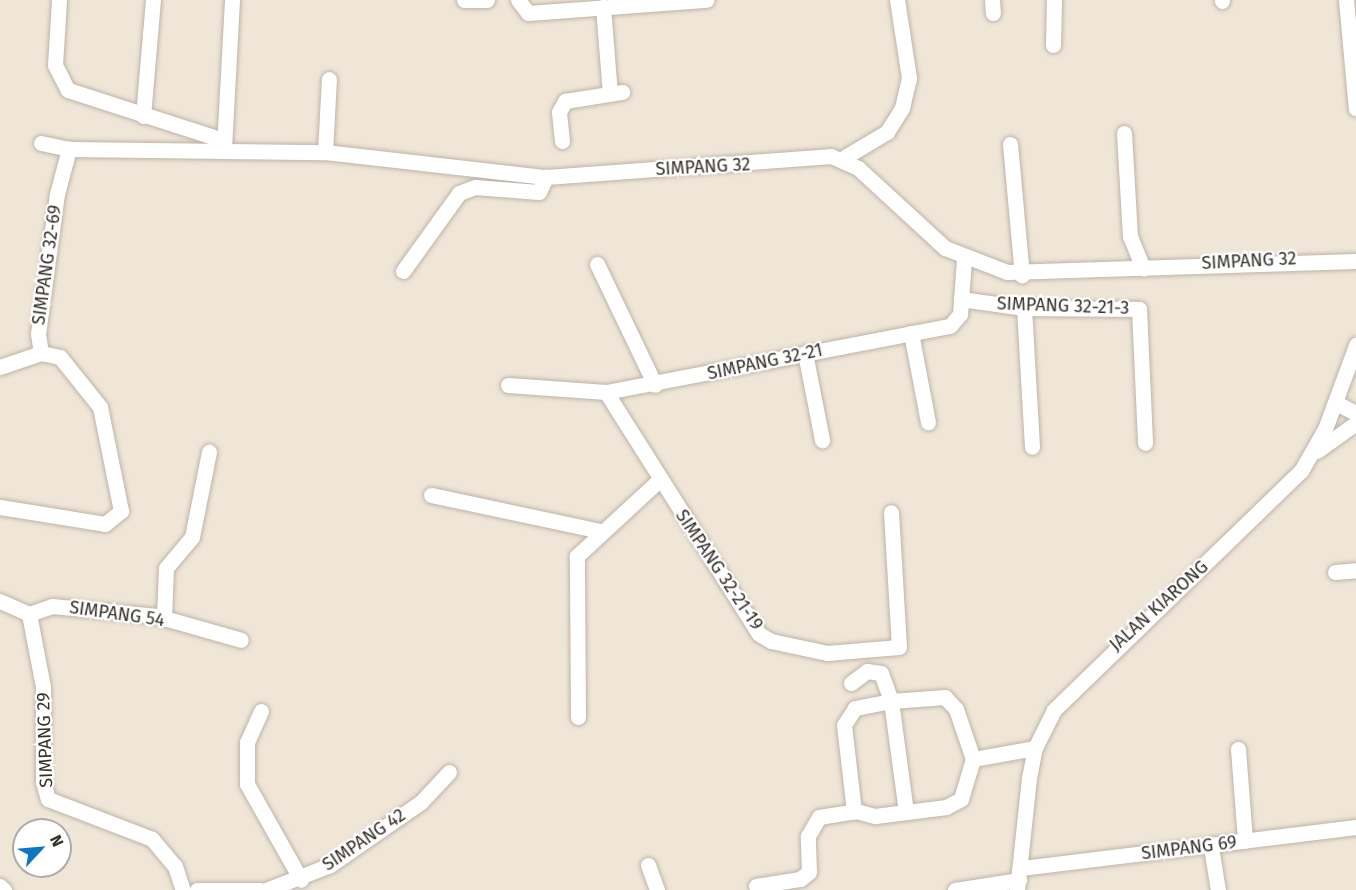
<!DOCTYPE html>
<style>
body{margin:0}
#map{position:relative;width:1356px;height:890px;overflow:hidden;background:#f0e6d8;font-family:"Fira Sans",sans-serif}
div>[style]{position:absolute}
.roads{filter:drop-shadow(0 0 2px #beb4a7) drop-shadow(0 0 2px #beb4a7)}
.minor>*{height:15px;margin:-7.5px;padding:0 7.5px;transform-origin:7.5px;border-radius:7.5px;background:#fff}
span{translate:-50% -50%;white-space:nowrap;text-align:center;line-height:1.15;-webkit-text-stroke:4.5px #fff;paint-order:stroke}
.street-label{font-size:18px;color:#34302b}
.north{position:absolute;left:12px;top:818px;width:60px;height:60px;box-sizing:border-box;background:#fff;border:2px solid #aeacaa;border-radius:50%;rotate:64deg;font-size:16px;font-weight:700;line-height:24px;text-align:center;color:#34302b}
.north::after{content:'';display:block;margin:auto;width:21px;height:27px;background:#0c77c2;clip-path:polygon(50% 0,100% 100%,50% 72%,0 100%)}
</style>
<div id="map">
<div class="roads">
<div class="minor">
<i style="left:59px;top:0;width:65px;rotate:93.5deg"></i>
<i style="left:55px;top:65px;width:28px;rotate:63deg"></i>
<i style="left:68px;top:90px;width:157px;rotate:17.9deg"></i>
<i style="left:217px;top:138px;width:12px;rotate:55deg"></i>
<i style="left:464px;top:0;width:23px"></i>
<i style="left:518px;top:0;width:16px;rotate:52deg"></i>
<i style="left:528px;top:13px;width:179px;rotate:-4.2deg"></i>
<i style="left:992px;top:0;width:13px;rotate:86deg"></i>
<i style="left:1222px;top:0;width:1px;rotate:90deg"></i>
<i style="left:1346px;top:0;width:109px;rotate:84.8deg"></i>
<i style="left:603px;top:7px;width:87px;rotate:85.4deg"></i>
<i style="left:1053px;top:45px;width:45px;rotate:-88.7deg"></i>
<i style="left:143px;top:116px;width:116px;rotate:-85.1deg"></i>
<i style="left:1124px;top:133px;width:103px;rotate:86.7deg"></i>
<i style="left:1130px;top:236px;width:35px;rotate:68deg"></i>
<i style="left:562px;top:141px;width:29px;rotate:-96deg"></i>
<i style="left:559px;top:112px;width:13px;rotate:-61deg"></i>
<i style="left:565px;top:101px;width:58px;rotate:-9deg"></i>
<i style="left:41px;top:143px;width:29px;rotate:12deg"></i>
<i style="left:69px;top:149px;width:256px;rotate:0.7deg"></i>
<i style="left:325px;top:152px;width:222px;rotate:6.5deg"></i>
<i style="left:546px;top:177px;width:286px;rotate:-4.2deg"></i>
<i style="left:831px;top:156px;width:30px;rotate:24deg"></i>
<i style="left:858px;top:168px;width:118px;rotate:42.6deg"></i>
<i style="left:945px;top:248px;width:66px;rotate:21.2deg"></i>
<i style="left:1007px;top:272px;width:349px;rotate:-1.8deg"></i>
<i style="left:1010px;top:144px;width:132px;rotate:84.8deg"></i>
<i style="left:224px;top:148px;width:148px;rotate:-86.9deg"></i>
<i style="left:325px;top:152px;width:73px;rotate:-86.9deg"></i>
<i style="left:845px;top:157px;width:49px;rotate:-30.8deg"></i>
<i style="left:887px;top:132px;width:28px;rotate:-58deg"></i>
<i style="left:902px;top:108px;width:31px;rotate:-77deg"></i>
<i style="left:909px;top:78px;width:79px;rotate:-98.7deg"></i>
<i style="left:597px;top:264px;width:134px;rotate:64.4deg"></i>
<i style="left:403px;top:271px;width:96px;rotate:-54.3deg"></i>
<i style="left:459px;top:193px;width:17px;rotate:-21deg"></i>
<i style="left:475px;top:187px;width:64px;rotate:4.5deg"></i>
<i style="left:539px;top:192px;width:17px;rotate:-65deg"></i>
<i style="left:961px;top:299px;width:64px;rotate:8.1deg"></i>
<i style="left:1024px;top:308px;width:115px;rotate:0.5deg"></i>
<i style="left:1139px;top:309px;width:134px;rotate:87.4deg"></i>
<i style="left:1024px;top:308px;width:139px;rotate:86.7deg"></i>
<i style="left:911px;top:333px;width:91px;rotate:79.2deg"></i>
<i style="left:805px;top:353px;width:89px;rotate:78.9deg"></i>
<i style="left:0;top:367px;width:43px;rotate:-18.9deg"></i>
<i style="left:508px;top:385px;width:98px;rotate:4.1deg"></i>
<i style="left:606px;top:392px;width:350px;rotate:-10.9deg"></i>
<i style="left:950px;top:326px;width:16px;rotate:-50deg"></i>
<i style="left:960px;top:314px;width:55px;rotate:-85.8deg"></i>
<i style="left:606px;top:392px;width:286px;rotate:57.7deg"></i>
<i style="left:759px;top:634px;width:14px;rotate:30deg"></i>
<i style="left:771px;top:641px;width:57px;rotate:12.1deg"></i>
<i style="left:827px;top:653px;width:72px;rotate:-4.8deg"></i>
<i style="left:899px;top:647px;width:135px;rotate:-93.4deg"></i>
<i style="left:1336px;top:403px;width:22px;rotate:27deg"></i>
<i style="left:1317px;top:451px;width:48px;rotate:-35.7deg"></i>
<i style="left:431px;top:495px;width:174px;rotate:12deg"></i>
<i style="left:0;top:507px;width:106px;rotate:9.2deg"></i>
<i style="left:105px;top:524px;width:21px;rotate:-39deg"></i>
<i style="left:121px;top:511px;width:106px;rotate:-101.4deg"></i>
<i style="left:100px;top:407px;width:64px;rotate:-128.7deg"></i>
<i style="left:60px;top:357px;width:19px;rotate:-168deg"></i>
<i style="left:41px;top:353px;width:19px;rotate:-99deg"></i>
<i style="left:38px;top:334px;width:141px;rotate:-82.3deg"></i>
<i style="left:57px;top:194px;width:47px;rotate:-75.1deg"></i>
<i style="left:1335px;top:572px;width:21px;rotate:-5deg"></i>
<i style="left:0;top:601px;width:32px;rotate:24deg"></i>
<i style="left:29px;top:614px;width:74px;rotate:79.1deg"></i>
<i style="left:43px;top:687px;width:95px;rotate:90deg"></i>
<i style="left:43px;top:782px;width:18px;rotate:74deg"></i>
<i style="left:48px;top:799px;width:111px;rotate:21deg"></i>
<i style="left:152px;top:839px;width:35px;rotate:50deg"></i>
<i style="left:175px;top:866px;width:25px;rotate:72deg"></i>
<i style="left:29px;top:614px;width:24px;rotate:-19deg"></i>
<i style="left:52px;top:606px;width:105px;rotate:5.4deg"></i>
<i style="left:157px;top:616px;width:87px;rotate:15.9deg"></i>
<i style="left:164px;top:619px;width:51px;rotate:-87.8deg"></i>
<i style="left:166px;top:568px;width:40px;rotate:-50deg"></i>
<i style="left:192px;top:537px;width:87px;rotate:-78.7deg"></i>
<i style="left:851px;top:683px;width:20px;rotate:-37deg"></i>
<i style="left:867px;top:671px;width:14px;rotate:8deg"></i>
<i style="left:881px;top:673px;width:30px;rotate:70deg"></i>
<i style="left:891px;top:701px;width:37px;rotate:169deg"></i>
<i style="left:855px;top:708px;width:20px;rotate:123deg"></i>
<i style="left:844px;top:725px;width:87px;rotate:83.4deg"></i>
<i style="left:261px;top:711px;width:34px;rotate:114deg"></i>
<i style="left:247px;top:742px;width:42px;rotate:90deg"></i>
<i style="left:247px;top:784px;width:110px;rotate:60.6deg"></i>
<i style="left:578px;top:717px;width:161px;rotate:-90.4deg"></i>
<i style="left:577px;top:556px;width:110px;rotate:-42.8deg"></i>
<i style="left:1238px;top:749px;width:92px;rotate:85.6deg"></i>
<i style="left:973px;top:759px;width:63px;rotate:-10.1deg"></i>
<i style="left:1211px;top:847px;width:44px;rotate:80.8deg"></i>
<i style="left:648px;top:865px;width:27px;rotate:70deg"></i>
<i style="left:1022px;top:868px;width:337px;rotate:-7deg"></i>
<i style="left:0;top:886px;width:6px;rotate:45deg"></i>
<i style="left:756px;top:886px;width:45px;rotate:-9deg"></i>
<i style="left:800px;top:879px;width:11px;rotate:-38deg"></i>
<i style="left:809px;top:872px;width:36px;rotate:-92deg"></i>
<i style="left:808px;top:836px;width:22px;rotate:-60deg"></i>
<i style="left:819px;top:817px;width:37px;rotate:-9deg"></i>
<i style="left:856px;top:811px;width:20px;rotate:15deg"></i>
<i style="left:875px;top:816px;width:72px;rotate:-7.2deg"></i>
<i style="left:946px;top:807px;width:17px;rotate:-28deg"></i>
<i style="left:961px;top:799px;width:42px;rotate:-73.3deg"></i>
<i style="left:973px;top:759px;width:53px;rotate:-108.8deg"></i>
<i style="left:956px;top:709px;width:16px;rotate:-133deg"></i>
<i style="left:945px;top:697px;width:54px;rotate:175.8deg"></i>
<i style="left:891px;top:701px;width:112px;rotate:82.3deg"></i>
<i style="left:197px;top:890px;width:63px"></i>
<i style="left:266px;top:890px;width:69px;rotate:-21.3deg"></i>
<i style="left:330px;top:865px;width:111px;rotate:-34.7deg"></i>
<i style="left:421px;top:802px;width:41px;rotate:-47deg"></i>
<i style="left:955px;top:890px;width:65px;rotate:-8.9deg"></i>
<i style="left:1017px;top:890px;width:113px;rotate:-83.9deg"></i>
<i style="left:1029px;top:778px;width:31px;rotate:-79deg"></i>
<i style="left:1035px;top:748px;width:42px;rotate:-63.4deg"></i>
<i style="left:1054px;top:710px;width:344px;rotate:-44.1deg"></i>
<i style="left:1301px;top:471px;width:48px;rotate:-60.3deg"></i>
<i style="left:1325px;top:429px;width:90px;rotate:-69.7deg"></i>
</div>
</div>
<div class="street-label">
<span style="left:703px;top:167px;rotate:-3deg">SIMPANG 32</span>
<span style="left:1249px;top:261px;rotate:-3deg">SIMPANG 32</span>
<span style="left:47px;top:265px;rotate:-82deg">SIMPANG 32-69</span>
<span style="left:1063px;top:306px;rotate:2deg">SIMPANG 32-21-3</span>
<span style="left:765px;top:362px;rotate:-12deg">SIMPANG 32-21</span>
<span style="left:719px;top:570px;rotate:56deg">SIMPANG 32-21-19</span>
<span style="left:1159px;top:606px;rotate:-42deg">JALAN KIARONG</span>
<span style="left:117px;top:614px;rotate:8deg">SIMPANG 54</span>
<span style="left:45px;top:740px;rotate:-92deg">SIMPANG 29</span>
<span style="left:364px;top:840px;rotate:-34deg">SIMPANG 42</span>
<span style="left:1189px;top:848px;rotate:-7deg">SIMPANG 69</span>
</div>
<div class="north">N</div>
</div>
